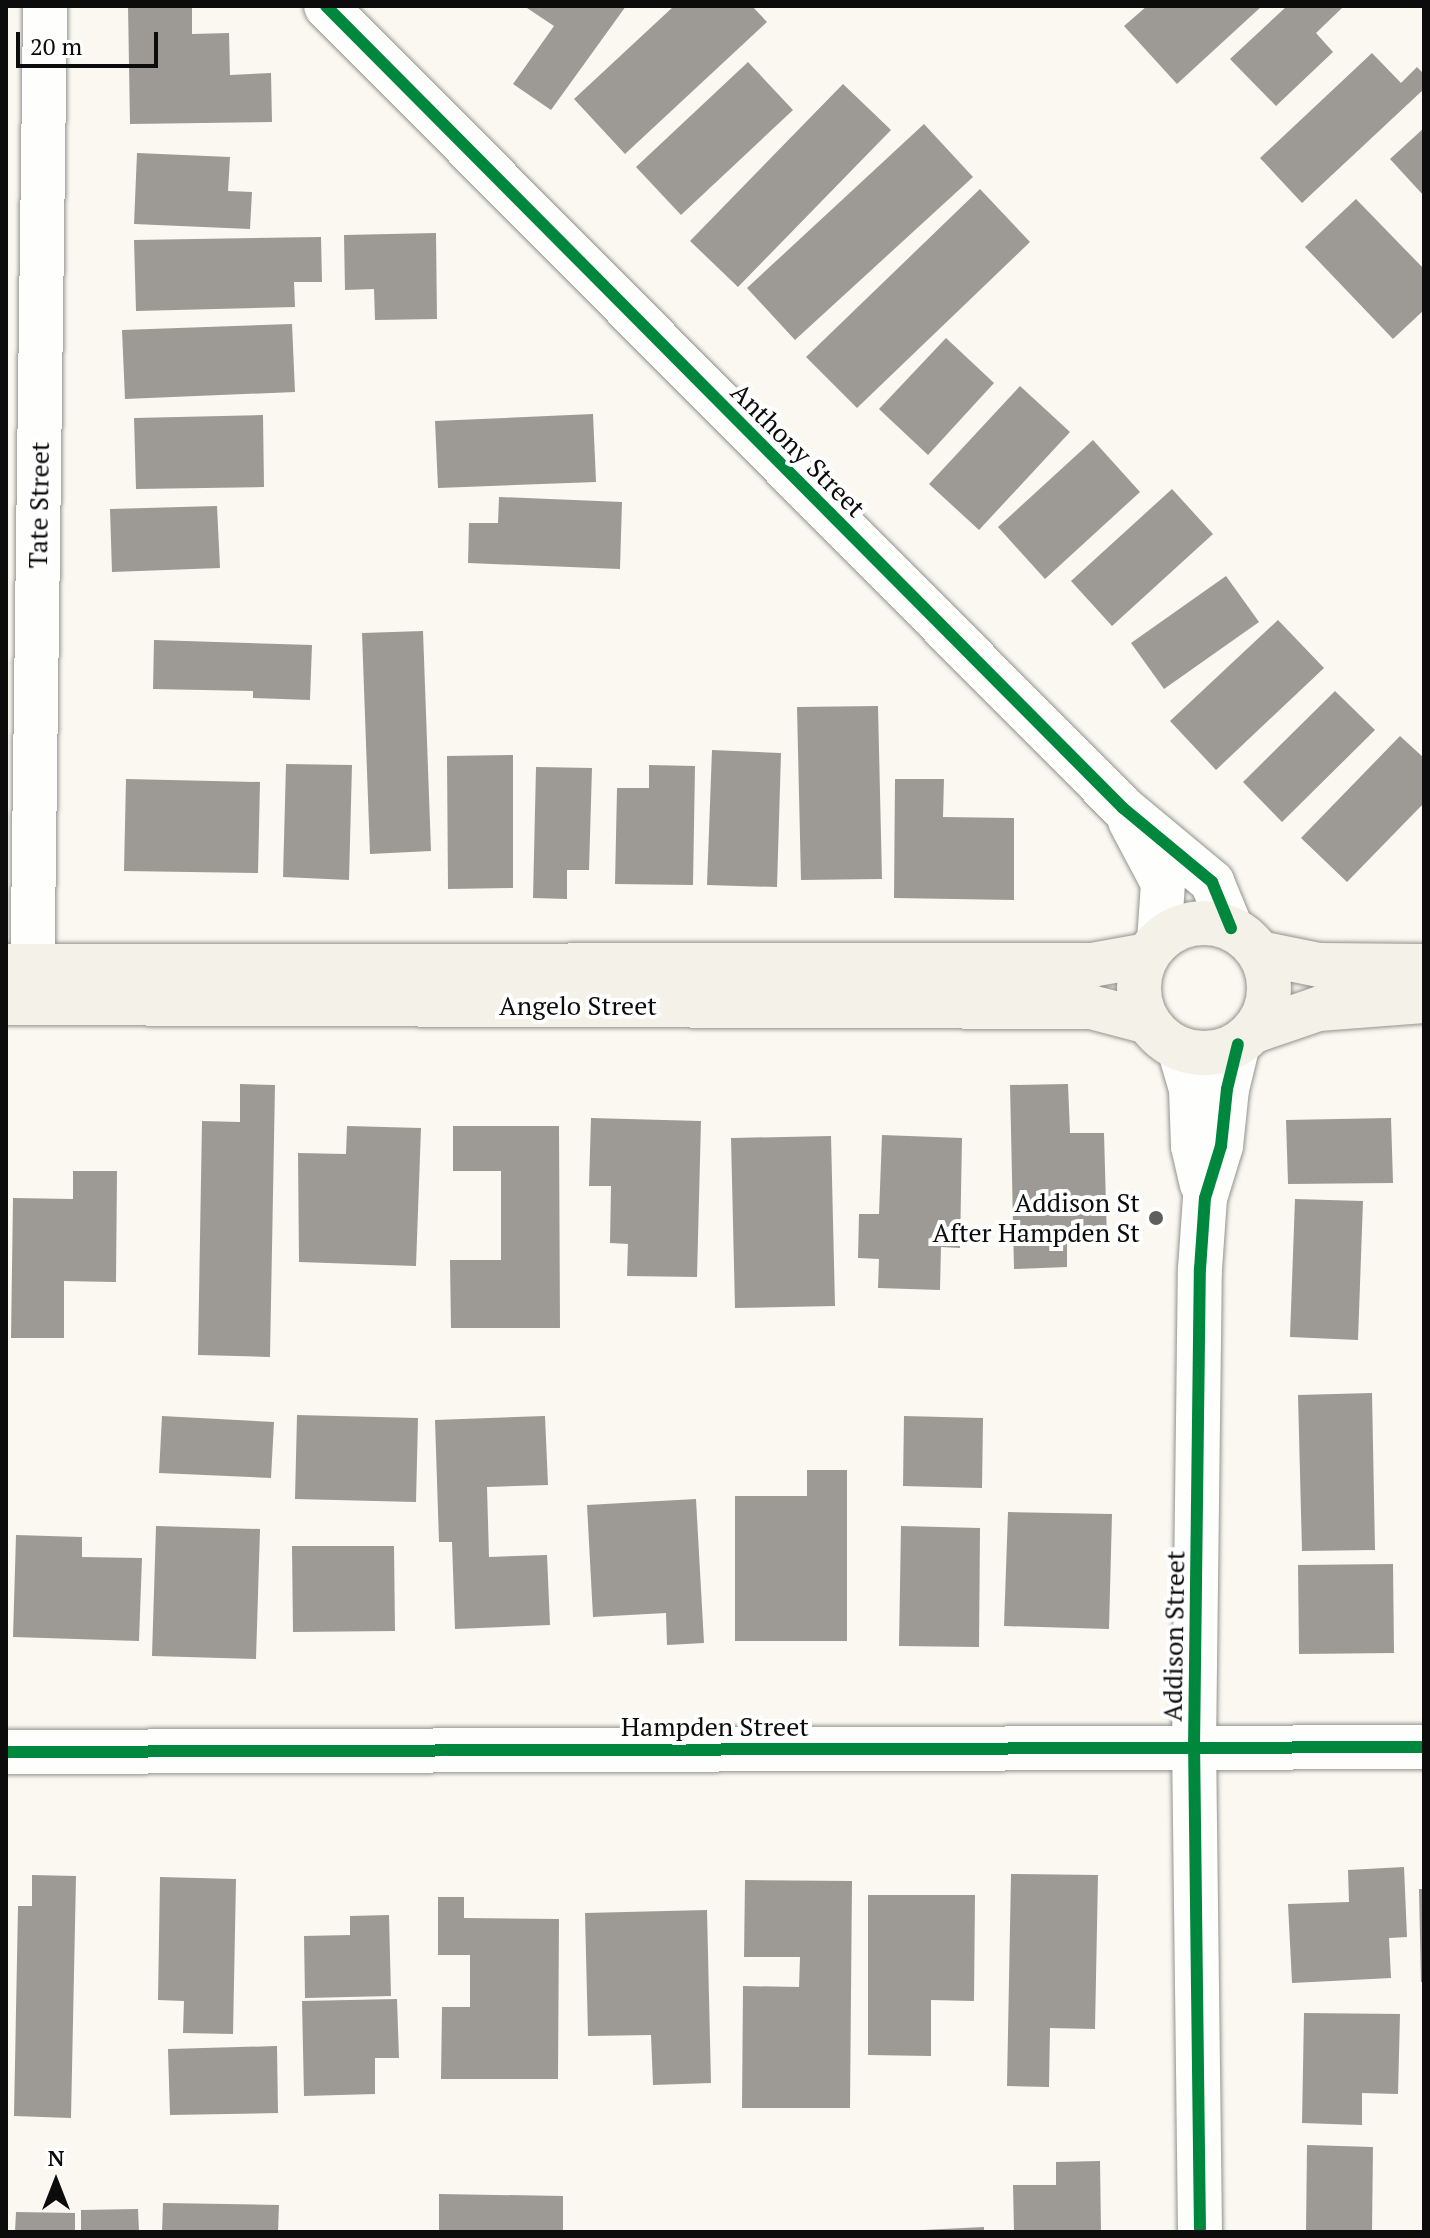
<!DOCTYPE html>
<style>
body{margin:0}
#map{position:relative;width:1430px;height:2238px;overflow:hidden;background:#faf8f0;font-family:"PT Serif",serif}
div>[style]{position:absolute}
.building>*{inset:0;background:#9d9a96}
.roads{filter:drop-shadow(0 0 2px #93928f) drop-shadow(0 0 2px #93928f)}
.street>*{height:44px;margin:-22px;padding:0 22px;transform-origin:22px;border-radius:22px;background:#fefefd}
.secondary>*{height:44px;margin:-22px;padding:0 22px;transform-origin:22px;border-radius:22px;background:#f4f2e8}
.secondary>.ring{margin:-22px;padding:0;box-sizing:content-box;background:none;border:44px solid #f4f2e8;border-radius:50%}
.cycleway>*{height:12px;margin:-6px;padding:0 6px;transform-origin:6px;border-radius:6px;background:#00873e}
.dots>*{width:22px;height:22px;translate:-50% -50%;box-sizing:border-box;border:4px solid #fff;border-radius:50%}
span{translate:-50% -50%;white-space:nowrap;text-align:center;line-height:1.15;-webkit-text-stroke:8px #fff;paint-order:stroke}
.street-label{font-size:26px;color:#0c0c0c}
.poi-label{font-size:26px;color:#0c0c0c}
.right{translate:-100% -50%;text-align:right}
.frame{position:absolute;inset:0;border:8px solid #0c0c0c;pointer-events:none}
.north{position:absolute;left:16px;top:2142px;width:80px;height:80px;-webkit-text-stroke:6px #fff;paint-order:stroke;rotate:0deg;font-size:22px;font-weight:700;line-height:32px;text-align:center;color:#0c0c0c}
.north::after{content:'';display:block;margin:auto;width:28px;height:36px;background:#0c0c0c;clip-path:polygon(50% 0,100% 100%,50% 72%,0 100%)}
.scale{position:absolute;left:16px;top:32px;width:142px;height:36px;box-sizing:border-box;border:4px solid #0c0c0c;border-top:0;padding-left:10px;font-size:24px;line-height:28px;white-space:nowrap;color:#0c0c0c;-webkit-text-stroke:6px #fff;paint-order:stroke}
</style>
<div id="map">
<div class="building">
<i style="clip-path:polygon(128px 6px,192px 6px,192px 34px,229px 33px,230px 75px,271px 73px,272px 122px,130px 124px)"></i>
<i style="clip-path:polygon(524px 6px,626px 6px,551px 110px,513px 84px,554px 26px)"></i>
<i style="clip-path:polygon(674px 6px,752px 6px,767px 22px,625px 154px,574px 99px)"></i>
<i style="clip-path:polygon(1147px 6px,1262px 6px,1177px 84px,1124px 26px)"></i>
<i style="clip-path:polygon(1287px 6px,1342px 8px,1316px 33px,1333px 52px,1276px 106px,1230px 59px)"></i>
<i style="clip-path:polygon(1372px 53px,1401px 83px,1417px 67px,1424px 74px,1424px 89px,1302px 203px,1260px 158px)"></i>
<i style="clip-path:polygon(748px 62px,793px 110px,681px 215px,636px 167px)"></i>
<i style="clip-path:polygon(843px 84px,891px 130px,738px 287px,690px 241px)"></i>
<i style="clip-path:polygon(924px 124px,973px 177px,795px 340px,747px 288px)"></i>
<i style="clip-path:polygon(1424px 128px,1424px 196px,1390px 159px)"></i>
<i style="clip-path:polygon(137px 153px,230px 157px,228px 191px,252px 192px,250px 229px,134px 224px)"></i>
<i style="clip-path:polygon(980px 189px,1030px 242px,857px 408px,806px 357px)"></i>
<i style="clip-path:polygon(1356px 199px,1424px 269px,1424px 310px,1393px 339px,1305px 247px)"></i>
<i style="clip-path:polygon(436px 233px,437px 319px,375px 320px,374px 289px,345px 290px,344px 235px)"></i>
<i style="clip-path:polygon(321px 237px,322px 282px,294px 282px,295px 307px,136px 311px,134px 240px)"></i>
<i style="clip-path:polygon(292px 324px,295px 392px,125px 399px,122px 330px)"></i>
<i style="clip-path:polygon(946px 338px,994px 383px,928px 455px,879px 409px)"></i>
<i style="clip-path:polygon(1020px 386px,1070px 432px,979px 530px,929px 484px)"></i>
<i style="clip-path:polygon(593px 414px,596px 482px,438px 488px,435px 421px)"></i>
<i style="clip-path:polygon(263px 415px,264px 487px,136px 489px,134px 418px)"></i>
<i style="clip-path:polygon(1093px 440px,1140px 492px,1045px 579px,998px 527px)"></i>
<i style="clip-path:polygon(1172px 489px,1213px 534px,1112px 626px,1071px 581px)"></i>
<i style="clip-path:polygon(499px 497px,622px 502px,620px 569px,468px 563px,469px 523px,498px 523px)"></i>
<i style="clip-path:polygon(217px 506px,220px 568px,112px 572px,110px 509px)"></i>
<i style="clip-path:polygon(1226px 576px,1259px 622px,1164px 689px,1131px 643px)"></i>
<i style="clip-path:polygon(1278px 620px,1324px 668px,1216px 770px,1170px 721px)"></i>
<i style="clip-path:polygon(423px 631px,431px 851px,370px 854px,362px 633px)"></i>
<i style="clip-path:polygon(154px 640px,312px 645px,310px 700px,253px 698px,253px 691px,153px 689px)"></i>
<i style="clip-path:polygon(1335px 691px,1375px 730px,1282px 822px,1243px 782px)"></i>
<i style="clip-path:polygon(878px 706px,882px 879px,801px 880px,797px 707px)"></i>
<i style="clip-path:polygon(1400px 736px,1424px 758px,1424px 803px,1347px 882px,1301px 838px)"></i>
<i style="clip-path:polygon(712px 750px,781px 753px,777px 887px,707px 885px)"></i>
<i style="clip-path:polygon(513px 755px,513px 888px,448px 889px,447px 756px)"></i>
<i style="clip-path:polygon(286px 764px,352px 765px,349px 880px,283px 877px)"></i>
<i style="clip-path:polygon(649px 765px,695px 766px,693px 885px,615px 884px,617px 788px,649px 788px)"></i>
<i style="clip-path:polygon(536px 767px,592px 768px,589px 870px,567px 870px,567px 899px,533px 898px)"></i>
<i style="clip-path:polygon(126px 779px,260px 782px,258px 873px,124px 871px)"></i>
<i style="clip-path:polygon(895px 779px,944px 779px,943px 817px,1014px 818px,1014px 900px,894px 898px)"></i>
<i style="clip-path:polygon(240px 1084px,275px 1085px,270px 1357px,198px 1355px,202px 1121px,240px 1122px)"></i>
<i style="clip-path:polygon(1068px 1084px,1070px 1133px,1104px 1133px,1107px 1241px,1067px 1242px,1067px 1267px,1014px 1269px,1010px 1085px)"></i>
<i style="clip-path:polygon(591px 1118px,701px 1121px,697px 1277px,627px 1276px,628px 1244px,610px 1243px,611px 1186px,589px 1186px)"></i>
<i style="clip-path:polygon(1391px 1118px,1393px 1183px,1288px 1184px,1286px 1120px)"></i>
<i style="clip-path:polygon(347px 1126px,421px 1128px,416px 1266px,299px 1262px,298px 1153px,346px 1154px)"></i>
<i style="clip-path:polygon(453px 1126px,559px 1126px,560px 1328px,451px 1328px,450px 1260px,501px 1260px,501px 1171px,453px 1171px)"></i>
<i style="clip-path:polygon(882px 1135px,962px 1138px,960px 1248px,941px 1247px,940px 1290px,878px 1288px,879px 1259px,858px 1258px,859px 1214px,879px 1214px)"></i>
<i style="clip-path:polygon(831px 1136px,835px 1306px,735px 1308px,731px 1138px)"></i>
<i style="clip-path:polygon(73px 1171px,117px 1171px,116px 1282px,64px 1281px,64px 1338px,11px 1338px,13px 1198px,73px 1199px)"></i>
<i style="clip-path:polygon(1295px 1199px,1363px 1201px,1358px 1340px,1290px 1337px)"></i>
<i style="clip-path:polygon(1372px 1393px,1375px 1550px,1302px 1551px,1298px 1395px)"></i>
<i style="clip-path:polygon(297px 1415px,418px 1418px,416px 1502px,295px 1499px)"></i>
<i style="clip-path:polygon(162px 1416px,274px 1422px,271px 1478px,159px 1473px)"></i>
<i style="clip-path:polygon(545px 1416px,548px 1485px,487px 1487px,489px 1557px,547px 1555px,550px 1625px,455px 1629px,452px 1542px,439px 1542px,435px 1420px)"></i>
<i style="clip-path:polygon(904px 1416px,983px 1418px,982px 1488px,903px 1486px)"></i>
<i style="clip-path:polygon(807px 1470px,847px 1470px,847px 1641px,735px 1641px,735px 1496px,807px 1496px)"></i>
<i style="clip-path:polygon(696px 1499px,704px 1643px,667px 1645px,666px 1613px,593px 1617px,587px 1505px)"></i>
<i style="clip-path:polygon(1008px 1512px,1112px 1514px,1109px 1629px,1004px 1626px)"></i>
<i style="clip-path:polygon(156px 1526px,260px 1529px,256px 1659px,152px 1656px)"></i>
<i style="clip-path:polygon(901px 1526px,980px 1528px,979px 1647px,899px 1646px)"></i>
<i style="clip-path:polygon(16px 1535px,82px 1537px,82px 1557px,142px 1558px,139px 1641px,13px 1637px)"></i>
<i style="clip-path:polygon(292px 1546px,394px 1546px,395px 1631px,293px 1632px)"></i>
<i style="clip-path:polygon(1393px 1564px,1394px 1653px,1299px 1654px,1298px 1565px)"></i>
<i style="clip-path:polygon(1404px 1867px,1407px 1937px,1389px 1938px,1391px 1978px,1292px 1983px,1288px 1904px,1349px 1902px,1348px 1870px)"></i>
<i style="clip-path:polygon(1011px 1874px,1098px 1875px,1095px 2029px,1050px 2028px,1049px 2087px,1007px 2086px)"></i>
<i style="clip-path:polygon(32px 1875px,76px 1876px,71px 2118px,14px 2116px,18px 1906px,32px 1906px)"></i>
<i style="clip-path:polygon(160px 1877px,236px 1879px,233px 2034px,183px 2033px,184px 2001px,158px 2000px)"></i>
<i style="clip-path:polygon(745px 1880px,852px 1881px,850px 2108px,742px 2108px,743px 1986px,799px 1987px,800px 1957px,744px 1957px)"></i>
<i style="clip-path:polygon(1419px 1889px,1424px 1889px,1424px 1982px,1421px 1982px)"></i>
<i style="clip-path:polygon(868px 1895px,975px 1895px,974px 2001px,931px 2000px,931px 2056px,868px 2055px)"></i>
<i style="clip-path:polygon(438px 1897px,464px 1897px,464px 1918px,559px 1919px,558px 2079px,441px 2079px,442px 2007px,470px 2007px,470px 1955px,438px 1955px)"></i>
<i style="clip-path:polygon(707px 1910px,711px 2083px,653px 2085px,651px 2035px,588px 2036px,585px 1913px)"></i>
<i style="clip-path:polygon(389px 1915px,391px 1996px,305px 1998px,304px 1936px,350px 1935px,350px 1916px)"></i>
<i style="clip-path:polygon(397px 1999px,399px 2058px,375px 2058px,375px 2094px,304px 2096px,302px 2001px)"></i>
<i style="clip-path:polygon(1304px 2013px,1400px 2014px,1398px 2094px,1362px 2093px,1362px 2125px,1302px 2123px)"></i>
<i style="clip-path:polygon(277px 2046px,278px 2113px,170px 2115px,168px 2049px)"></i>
<i style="clip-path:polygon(1307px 2145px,1373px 2147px,1372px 2232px,1306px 2232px)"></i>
<i style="clip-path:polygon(1100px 2161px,1101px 2232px,1014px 2232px,1013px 2185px,1056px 2185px,1056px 2162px)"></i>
<i style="clip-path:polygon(439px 2194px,563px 2196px,563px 2232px,439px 2232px)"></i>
<i style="clip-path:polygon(163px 2203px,279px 2205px,278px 2232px,162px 2232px)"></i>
<i style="clip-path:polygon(138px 2209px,139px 2232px,81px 2232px,81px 2210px)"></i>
<i style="clip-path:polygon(16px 2212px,75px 2213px,75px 2232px,15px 2232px)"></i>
<i style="clip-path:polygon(984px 2227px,984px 2232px,923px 2232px,923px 2230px)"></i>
</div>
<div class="roads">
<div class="street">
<i style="left:326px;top:6px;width:1131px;rotate:45.18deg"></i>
<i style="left:1123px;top:808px;width:116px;rotate:39.7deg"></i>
<i style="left:1212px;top:882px;width:50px;rotate:67.6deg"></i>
<i style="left:1130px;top:821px;width:70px;rotate:62deg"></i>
<i style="left:1163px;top:883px;width:58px;rotate:93.9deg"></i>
<i style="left:32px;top:1003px;width:997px;rotate:-89.25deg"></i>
<i style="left:1179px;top:1048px;width:43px;rotate:73.7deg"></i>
<i style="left:1191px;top:1089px;width:57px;rotate:88deg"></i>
<i style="left:1193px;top:1146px;width:39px;rotate:77deg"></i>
<i style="left:6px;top:1752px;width:1418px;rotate:-0.2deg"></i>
<i style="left:1200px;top:2232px;width:484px;rotate:-90.7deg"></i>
<i style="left:1194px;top:1748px;width:479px;rotate:-89.3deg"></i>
<i style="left:1200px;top:1269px;width:71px;rotate:-86deg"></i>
<i style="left:1205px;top:1198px;width:54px;rotate:-72.9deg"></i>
<i style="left:1221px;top:1146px;width:57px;rotate:-84deg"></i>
<i style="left:1227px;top:1089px;width:46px;rotate:-76.3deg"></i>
</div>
<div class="secondary">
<i class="ring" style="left:1139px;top:923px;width:86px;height:86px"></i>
<i style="left:1260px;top:953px;width:60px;rotate:11.5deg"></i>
<i style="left:1319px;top:965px;width:105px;rotate:0.5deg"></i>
<i style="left:6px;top:966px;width:1086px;rotate:-0.05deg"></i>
<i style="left:1092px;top:965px;width:56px;rotate:-10.3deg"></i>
<i style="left:6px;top:1003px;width:1085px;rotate:0.21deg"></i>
<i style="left:1091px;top:1007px;width:59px;rotate:14.7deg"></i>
<i style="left:1254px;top:1031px;width:68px;rotate:-19deg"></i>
<i style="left:1318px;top:1009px;width:106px;rotate:-4.3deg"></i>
</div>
</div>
<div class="cycleway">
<i style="left:326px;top:6px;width:1131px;rotate:45.18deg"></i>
<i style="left:1123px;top:808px;width:116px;rotate:39.7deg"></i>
<i style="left:1212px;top:882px;width:50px;rotate:67.6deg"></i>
<i style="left:6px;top:1752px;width:1418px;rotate:-0.2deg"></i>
<i style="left:1200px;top:2232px;width:484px;rotate:-90.7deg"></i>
<i style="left:1194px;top:1748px;width:479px;rotate:-89.3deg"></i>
<i style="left:1200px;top:1269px;width:71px;rotate:-86deg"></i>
<i style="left:1205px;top:1198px;width:54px;rotate:-72.9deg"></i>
<i style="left:1221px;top:1146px;width:57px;rotate:-84deg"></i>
<i style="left:1227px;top:1089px;width:46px;rotate:-76.3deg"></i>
</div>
<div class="dots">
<i style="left:1156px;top:1218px;background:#5f5f5c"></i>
</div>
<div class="street-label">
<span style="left:798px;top:450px;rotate:45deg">Anthony Street</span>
<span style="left:39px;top:505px;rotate:-89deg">Tate Street</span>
<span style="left:578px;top:1006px">Angelo Street</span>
<span style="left:1174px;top:1636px;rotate:-89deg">Addison Street</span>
<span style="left:715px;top:1727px">Hampden Street</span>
</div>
<div class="poi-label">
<span class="right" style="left:1140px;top:1218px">Addison St<br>After Hampden St</span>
</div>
<div class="frame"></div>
<div class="north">N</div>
<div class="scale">20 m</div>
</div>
